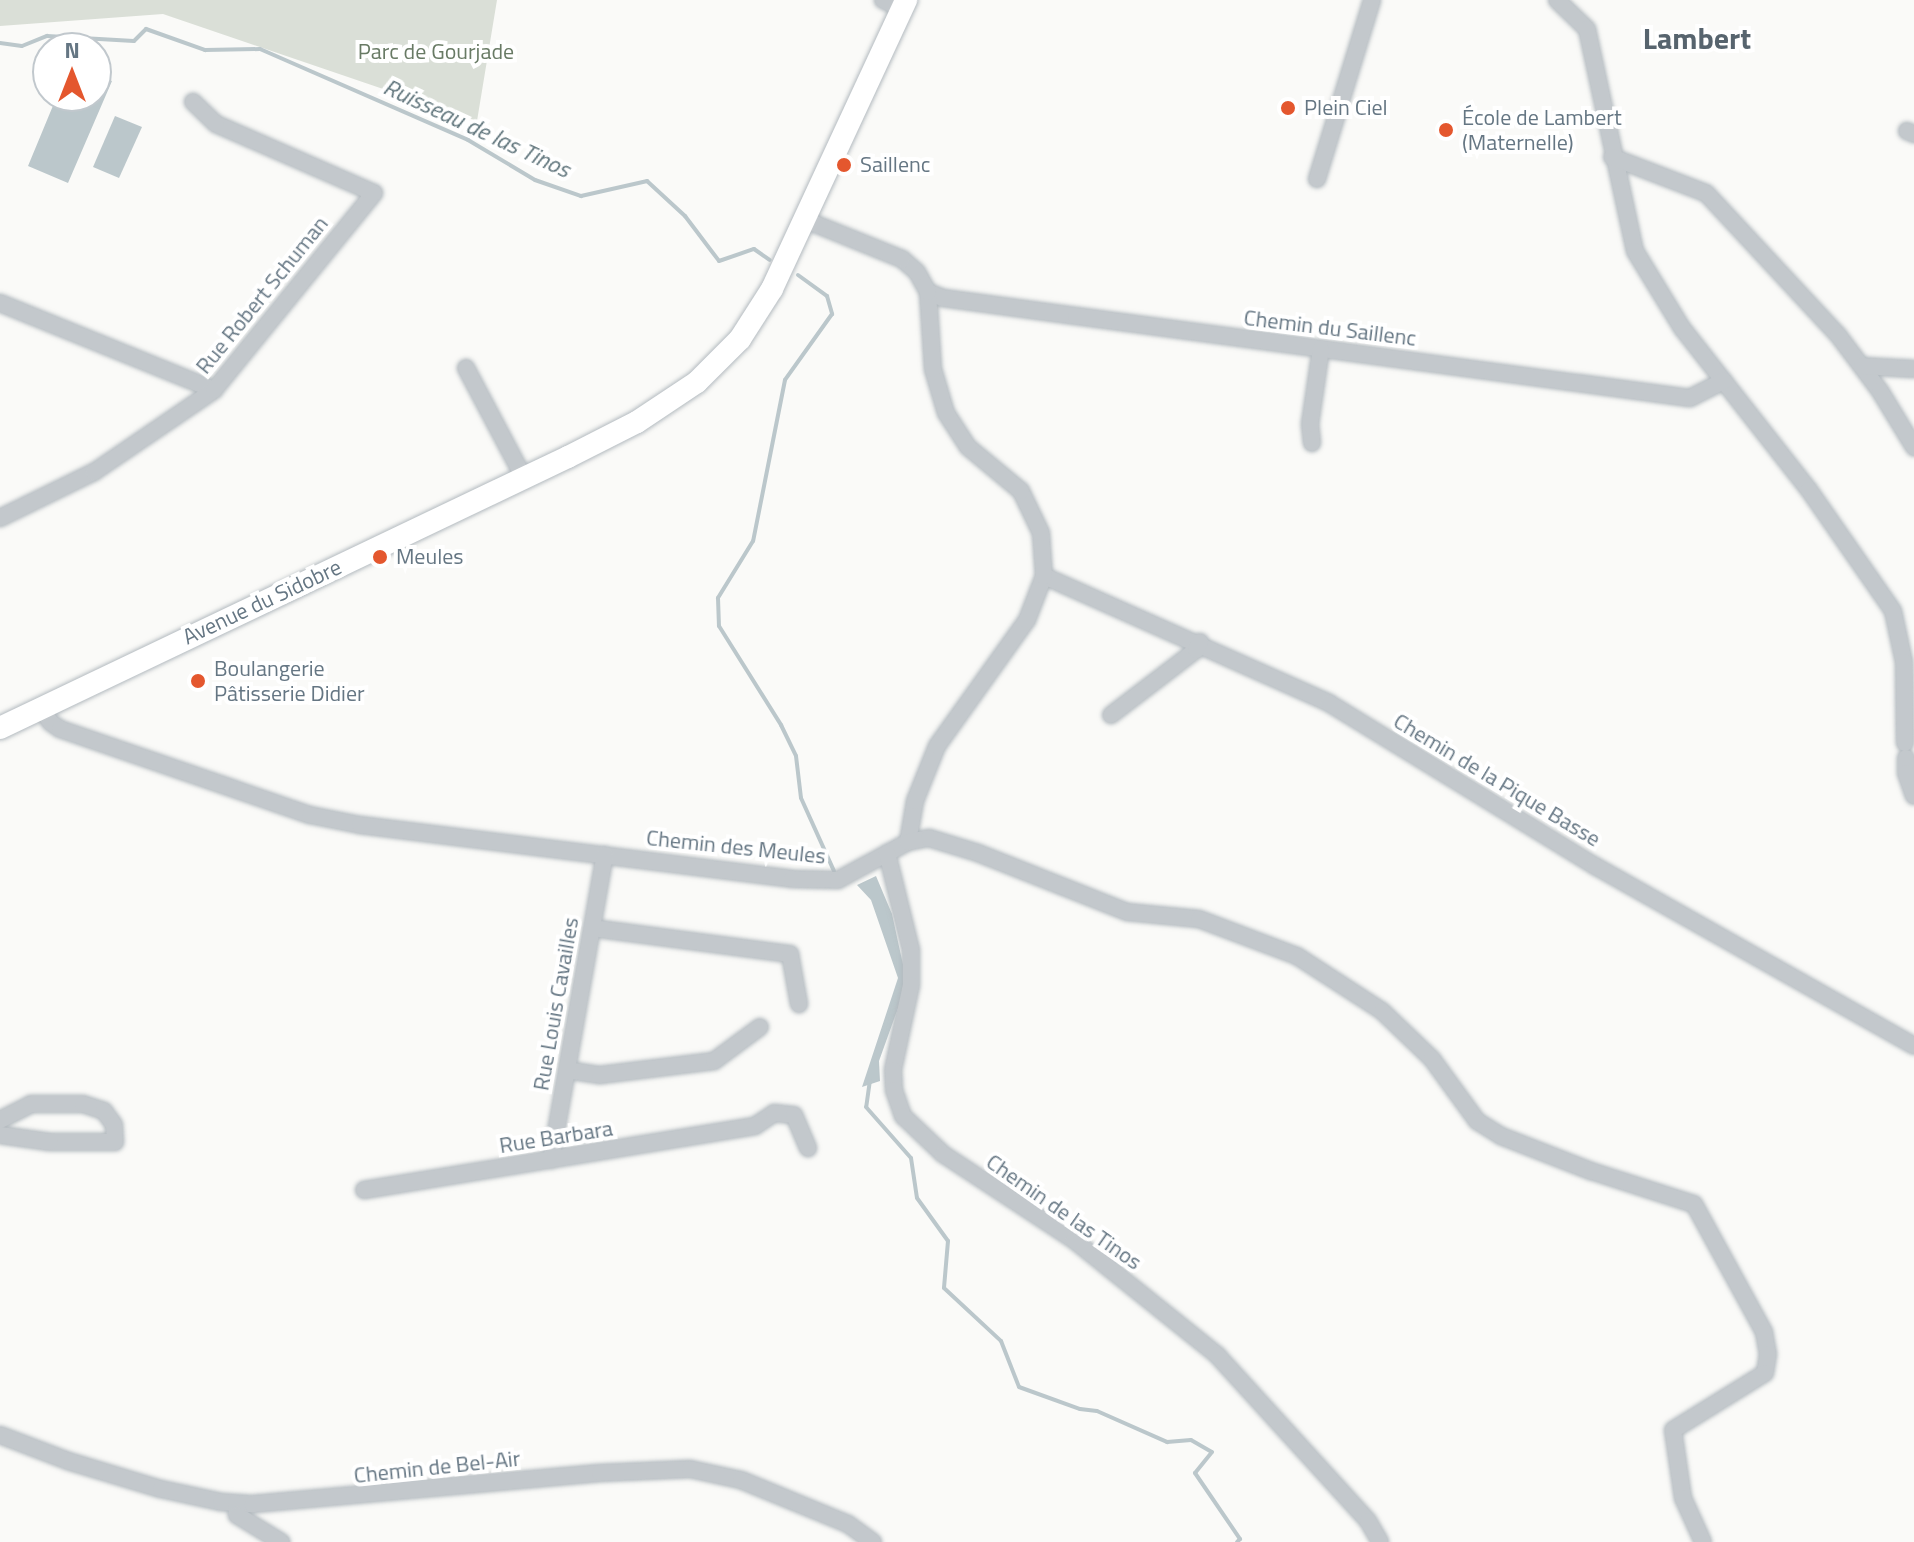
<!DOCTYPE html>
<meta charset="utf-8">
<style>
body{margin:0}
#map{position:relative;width:1914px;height:1542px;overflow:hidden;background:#fafaf8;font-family:"Titillium Web",sans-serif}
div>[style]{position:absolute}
.green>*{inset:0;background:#dadfd7}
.water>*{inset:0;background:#bbc7cb}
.stream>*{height:4px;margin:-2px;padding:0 2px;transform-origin:2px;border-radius:2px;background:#bbc7cb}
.roads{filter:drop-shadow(0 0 2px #b3babf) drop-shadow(0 0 2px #b3babf)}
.minor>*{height:16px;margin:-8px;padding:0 8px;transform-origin:8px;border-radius:8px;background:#c3c8cc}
.secondary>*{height:22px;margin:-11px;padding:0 11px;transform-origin:11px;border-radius:11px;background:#fff}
.dots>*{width:22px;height:22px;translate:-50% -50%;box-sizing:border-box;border:4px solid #fff;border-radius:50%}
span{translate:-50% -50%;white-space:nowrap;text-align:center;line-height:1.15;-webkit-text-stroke:8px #fff;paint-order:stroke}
.park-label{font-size:22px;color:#687a64}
.poi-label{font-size:22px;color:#657683}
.left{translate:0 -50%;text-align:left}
.street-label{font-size:22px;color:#657683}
.water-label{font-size:24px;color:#60757c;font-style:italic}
.district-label{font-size:30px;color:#57646e;font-weight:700}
.north{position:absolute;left:32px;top:32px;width:80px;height:80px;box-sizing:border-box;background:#fff;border:2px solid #c1c8cd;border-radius:50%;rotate:0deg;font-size:22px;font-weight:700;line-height:32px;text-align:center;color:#657683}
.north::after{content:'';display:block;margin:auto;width:28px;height:36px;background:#e4572e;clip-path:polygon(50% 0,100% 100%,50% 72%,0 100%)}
</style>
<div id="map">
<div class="green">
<i style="clip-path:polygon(0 0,497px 0,477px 121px,163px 14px,0 26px)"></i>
</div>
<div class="water">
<i style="clip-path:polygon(96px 74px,112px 81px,68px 183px,28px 166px,57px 96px,96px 96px)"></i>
<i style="clip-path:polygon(115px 116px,142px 127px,119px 178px,93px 167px)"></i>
<i style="clip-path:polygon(876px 876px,892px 914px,907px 983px,879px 1061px,880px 1081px,862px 1087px,898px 978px,871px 900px,857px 885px)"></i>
</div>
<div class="stream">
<i style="left:0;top:43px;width:22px;rotate:8deg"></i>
<i style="left:22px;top:46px;width:27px;rotate:-22deg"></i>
<i style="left:47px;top:36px;width:87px;rotate:3.3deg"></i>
<i style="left:134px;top:41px;width:17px;rotate:-45deg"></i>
<i style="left:146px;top:29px;width:63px;rotate:19.6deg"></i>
<i style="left:205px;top:50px;width:55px;rotate:-1deg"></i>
<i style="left:260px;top:49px;width:227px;rotate:23.6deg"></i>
<i style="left:468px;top:140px;width:78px;rotate:30.8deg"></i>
<i style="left:535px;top:180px;width:49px;rotate:19.2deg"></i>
<i style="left:581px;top:196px;width:68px;rotate:-12.8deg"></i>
<i style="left:647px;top:181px;width:52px;rotate:42.6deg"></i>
<i style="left:685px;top:216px;width:56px;rotate:52.9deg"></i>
<i style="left:719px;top:261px;width:37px;rotate:-19deg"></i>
<i style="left:754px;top:249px;width:19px;rotate:35deg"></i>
<i style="left:798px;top:275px;width:36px;rotate:36deg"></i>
<i style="left:827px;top:296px;width:19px;rotate:74deg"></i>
<i style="left:832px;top:314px;width:81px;rotate:125.5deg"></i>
<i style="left:785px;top:380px;width:164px;rotate:101.2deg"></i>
<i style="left:753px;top:541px;width:67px;rotate:121.6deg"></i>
<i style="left:718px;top:598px;width:28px;rotate:88deg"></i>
<i style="left:719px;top:626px;width:117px;rotate:57.9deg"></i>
<i style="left:781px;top:725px;width:34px;rotate:64deg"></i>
<i style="left:796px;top:756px;width:42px;rotate:83.2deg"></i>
<i style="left:801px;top:798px;width:80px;rotate:65.7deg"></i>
<i style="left:870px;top:1080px;width:27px;rotate:98deg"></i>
<i style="left:866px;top:1107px;width:68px;rotate:48.6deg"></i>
<i style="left:911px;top:1158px;width:40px;rotate:81.5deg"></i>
<i style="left:917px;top:1198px;width:53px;rotate:54.2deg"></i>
<i style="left:948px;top:1241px;width:47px;rotate:94.9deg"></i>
<i style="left:944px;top:1288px;width:78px;rotate:42.9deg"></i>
<i style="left:1001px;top:1341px;width:49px;rotate:68.6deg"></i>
<i style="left:1019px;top:1387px;width:65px;rotate:19.8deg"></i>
<i style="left:1080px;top:1409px;width:17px;rotate:7deg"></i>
<i style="left:1097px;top:1411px;width:77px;rotate:23.9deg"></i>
<i style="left:1167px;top:1442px;width:24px;rotate:-5deg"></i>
<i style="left:1191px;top:1440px;width:24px;rotate:30deg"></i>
<i style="left:1212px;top:1452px;width:27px;rotate:129deg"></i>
<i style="left:1195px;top:1473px;width:80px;rotate:55.7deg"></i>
<i style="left:1240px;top:1539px;width:4px;rotate:135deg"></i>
</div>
<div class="roads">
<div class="minor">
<i style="left:883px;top:0;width:21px;rotate:25deg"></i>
<i style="left:1557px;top:0;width:42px;rotate:44deg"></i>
<i style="left:1587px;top:29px;width:227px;rotate:77.8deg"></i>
<i style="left:1635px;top:251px;width:90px;rotate:58.6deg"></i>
<i style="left:1682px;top:328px;width:206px;rotate:51.9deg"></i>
<i style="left:1809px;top:490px;width:147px;rotate:55.2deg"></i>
<i style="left:1893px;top:611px;width:52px;rotate:77.8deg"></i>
<i style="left:1904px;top:662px;width:81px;rotate:89.3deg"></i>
<i style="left:1907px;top:131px;width:8px;rotate:23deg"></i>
<i style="left:1612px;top:157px;width:101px;rotate:21deg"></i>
<i style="left:1706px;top:193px;width:194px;rotate:47.1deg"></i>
<i style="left:1838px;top:335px;width:70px;rotate:53.1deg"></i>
<i style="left:1880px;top:391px;width:66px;rotate:58.7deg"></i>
<i style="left:1317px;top:179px;width:187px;rotate:-72.9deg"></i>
<i style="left:928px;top:292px;width:16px;rotate:22deg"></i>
<i style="left:943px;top:298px;width:134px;rotate:7.7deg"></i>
<i style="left:1076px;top:316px;width:619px;rotate:7.61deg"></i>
<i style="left:1690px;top:398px;width:38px;rotate:-27deg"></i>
<i style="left:0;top:303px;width:231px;rotate:22.1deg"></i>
<i style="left:1862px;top:366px;width:52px;rotate:3.3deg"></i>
<i style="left:466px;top:368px;width:124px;rotate:62.2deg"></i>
<i style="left:1312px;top:443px;width:19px;rotate:-96deg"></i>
<i style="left:1310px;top:424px;width:76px;rotate:-81.7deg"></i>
<i style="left:0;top:518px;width:105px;rotate:-26.1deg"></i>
<i style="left:94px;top:472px;width:145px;rotate:-34.3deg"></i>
<i style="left:214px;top:390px;width:254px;rotate:-50.9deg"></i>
<i style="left:374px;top:193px;width:172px;rotate:-156.4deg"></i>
<i style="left:216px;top:124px;width:32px;rotate:-136deg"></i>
<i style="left:1044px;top:576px;width:312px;rotate:24deg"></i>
<i style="left:1329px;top:703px;width:312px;rotate:31.5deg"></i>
<i style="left:1595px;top:866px;width:366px;rotate:29.4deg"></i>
<i style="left:42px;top:708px;width:16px;rotate:60deg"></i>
<i style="left:50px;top:722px;width:12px;rotate:35deg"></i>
<i style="left:60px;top:729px;width:264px;rotate:19deg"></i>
<i style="left:310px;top:815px;width:51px;rotate:11.3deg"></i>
<i style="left:360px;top:825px;width:435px;rotate:7.1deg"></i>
<i style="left:792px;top:879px;width:46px;rotate:1.2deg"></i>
<i style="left:838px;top:880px;width:80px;rotate:-28.5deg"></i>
<i style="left:908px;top:842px;width:42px;rotate:-80.3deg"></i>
<i style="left:915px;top:801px;width:59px;rotate:-68.2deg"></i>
<i style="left:937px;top:746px;width:155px;rotate:-54.5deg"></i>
<i style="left:1027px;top:620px;width:47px;rotate:-68.9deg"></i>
<i style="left:1044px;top:576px;width:43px;rotate:-94deg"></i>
<i style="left:1041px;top:533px;width:47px;rotate:-115.5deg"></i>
<i style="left:1021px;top:491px;width:69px;rotate:-140.3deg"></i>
<i style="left:968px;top:447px;width:40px;rotate:-122.9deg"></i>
<i style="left:946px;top:413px;width:46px;rotate:-106.5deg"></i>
<i style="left:933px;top:369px;width:77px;rotate:-93.7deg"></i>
<i style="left:928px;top:292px;width:23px;rotate:-119deg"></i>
<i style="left:917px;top:272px;width:20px;rotate:-139deg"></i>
<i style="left:902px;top:259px;width:107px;rotate:-158deg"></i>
<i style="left:1111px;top:715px;width:107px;rotate:-37.4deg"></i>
<i style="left:1196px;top:650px;width:9px;rotate:-63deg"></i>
<i style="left:1906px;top:758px;width:15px;rotate:90deg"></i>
<i style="left:1906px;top:773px;width:24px;rotate:71deg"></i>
<i style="left:908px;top:842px;width:21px;rotate:-11deg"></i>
<i style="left:929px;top:838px;width:51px;rotate:17deg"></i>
<i style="left:978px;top:853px;width:160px;rotate:21.6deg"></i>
<i style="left:1127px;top:912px;width:72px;rotate:5.6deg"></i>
<i style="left:1199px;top:919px;width:105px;rotate:20.7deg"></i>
<i style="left:1297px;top:956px;width:101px;rotate:32.9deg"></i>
<i style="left:1382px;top:1011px;width:69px;rotate:43.8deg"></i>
<i style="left:1432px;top:1059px;width:77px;rotate:54deg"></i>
<i style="left:1477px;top:1121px;width:28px;rotate:32deg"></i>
<i style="left:1501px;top:1136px;width:97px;rotate:21.3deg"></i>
<i style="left:1591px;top:1171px;width:108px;rotate:17.8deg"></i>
<i style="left:1694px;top:1204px;width:146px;rotate:61.3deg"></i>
<i style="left:1764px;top:1332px;width:22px;rotate:80deg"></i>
<i style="left:1768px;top:1354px;width:19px;rotate:99deg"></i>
<i style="left:1765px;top:1373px;width:108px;rotate:148.2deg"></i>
<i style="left:1673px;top:1430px;width:69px;rotate:81.6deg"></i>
<i style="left:1683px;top:1498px;width:48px;rotate:65.6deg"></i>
<i style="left:887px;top:853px;width:100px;rotate:76.1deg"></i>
<i style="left:911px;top:950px;width:35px;rotate:90deg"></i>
<i style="left:911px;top:985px;width:87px;rotate:102deg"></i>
<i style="left:893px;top:1070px;width:20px;rotate:87deg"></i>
<i style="left:894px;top:1090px;width:28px;rotate:71deg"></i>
<i style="left:903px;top:1116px;width:55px;rotate:43.5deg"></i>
<i style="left:943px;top:1154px;width:157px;rotate:33.3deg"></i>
<i style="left:1074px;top:1240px;width:184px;rotate:38.8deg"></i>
<i style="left:1217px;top:1355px;width:224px;rotate:47.7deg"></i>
<i style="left:1368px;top:1521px;width:24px;rotate:60deg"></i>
<i style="left:592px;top:928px;width:200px;rotate:7.5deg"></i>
<i style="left:790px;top:954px;width:51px;rotate:79.8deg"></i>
<i style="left:567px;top:1070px;width:33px;rotate:9deg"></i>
<i style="left:600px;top:1075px;width:115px;rotate:-7deg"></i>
<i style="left:714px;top:1061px;width:57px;rotate:-36.5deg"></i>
<i style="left:0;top:1120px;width:35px;rotate:-27deg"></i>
<i style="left:31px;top:1104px;width:52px"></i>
<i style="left:83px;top:1104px;width:22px;rotate:18deg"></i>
<i style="left:104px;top:1111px;width:17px;rotate:54deg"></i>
<i style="left:114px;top:1125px;width:17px;rotate:87deg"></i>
<i style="left:115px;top:1142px;width:65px;rotate:180deg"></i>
<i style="left:50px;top:1142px;width:50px;rotate:-172deg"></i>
<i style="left:551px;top:1160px;width:310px;rotate:-80deg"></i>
<i style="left:364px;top:1190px;width:396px;rotate:-9.3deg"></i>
<i style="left:755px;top:1126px;width:23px;rotate:-34deg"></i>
<i style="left:774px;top:1113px;width:20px;rotate:6deg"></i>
<i style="left:794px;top:1115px;width:36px;rotate:67deg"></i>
<i style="left:0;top:1435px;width:73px;rotate:20.9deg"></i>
<i style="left:68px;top:1461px;width:97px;rotate:16.8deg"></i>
<i style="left:161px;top:1489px;width:61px;rotate:12.2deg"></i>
<i style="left:221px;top:1502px;width:32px;rotate:4deg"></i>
<i style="left:253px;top:1504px;width:348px;rotate:-5.1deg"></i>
<i style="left:600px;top:1473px;width:90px;rotate:-2.5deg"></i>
<i style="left:690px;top:1469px;width:52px;rotate:12.2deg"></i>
<i style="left:741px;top:1480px;width:116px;rotate:22.4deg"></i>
<i style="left:848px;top:1524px;width:31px;rotate:36deg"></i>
<i style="left:236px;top:1503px;width:12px;rotate:85deg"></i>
<i style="left:237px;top:1515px;width:52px;rotate:31.5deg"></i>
</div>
<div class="secondary">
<i style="left:0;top:728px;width:629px;rotate:-25.51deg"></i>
<i style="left:568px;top:457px;width:77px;rotate:-26.9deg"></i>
<i style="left:637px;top:422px;width:72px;rotate:-33.7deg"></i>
<i style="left:697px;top:382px;width:61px;rotate:-45deg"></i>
<i style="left:740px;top:339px;width:59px;rotate:-57.4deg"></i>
<i style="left:772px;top:289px;width:319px;rotate:-65.1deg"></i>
</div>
</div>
<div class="dots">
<i style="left:1288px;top:108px;background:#e4572e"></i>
<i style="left:1446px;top:130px;background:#e4572e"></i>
<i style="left:844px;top:165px;background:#e4572e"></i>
<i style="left:380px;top:557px;background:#e4572e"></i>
<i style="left:198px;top:681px;background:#e4572e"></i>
</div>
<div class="park-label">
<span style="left:436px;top:52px">Parc de Gourjade</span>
</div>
<div class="poi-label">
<span class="left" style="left:1304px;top:108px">Plein Ciel</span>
<span class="left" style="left:1462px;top:130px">École de Lambert<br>(Maternelle)</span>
<span class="left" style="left:860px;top:165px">Saillenc</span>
<span class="left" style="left:396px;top:557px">Meules</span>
<span class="left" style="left:214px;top:681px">Boulangerie<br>Pâtisserie Didier</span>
</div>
<div class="street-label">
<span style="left:262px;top:295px;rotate:-51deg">Rue Robert Schuman</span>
<span style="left:1330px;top:328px;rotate:7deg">Chemin du Saillenc</span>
<span style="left:262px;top:602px;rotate:-25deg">Avenue du Sidobre</span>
<span style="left:1497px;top:780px;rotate:31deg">Chemin de la Pique Basse</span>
<span style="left:736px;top:847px;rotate:6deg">Chemin des Meules</span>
<span style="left:556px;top:1004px;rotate:-80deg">Rue Louis Cavailles</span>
<span style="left:556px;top:1137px;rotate:-9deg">Rue Barbara</span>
<span style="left:1064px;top:1212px;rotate:35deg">Chemin de las Tinos</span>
<span style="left:437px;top:1467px;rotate:-6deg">Chemin de Bel-Air</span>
</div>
<div class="water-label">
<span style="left:477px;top:128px;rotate:25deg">Ruisseau de las Tinos</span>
</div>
<div class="district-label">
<span style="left:1697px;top:38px">Lambert</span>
</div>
<div class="north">N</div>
</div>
